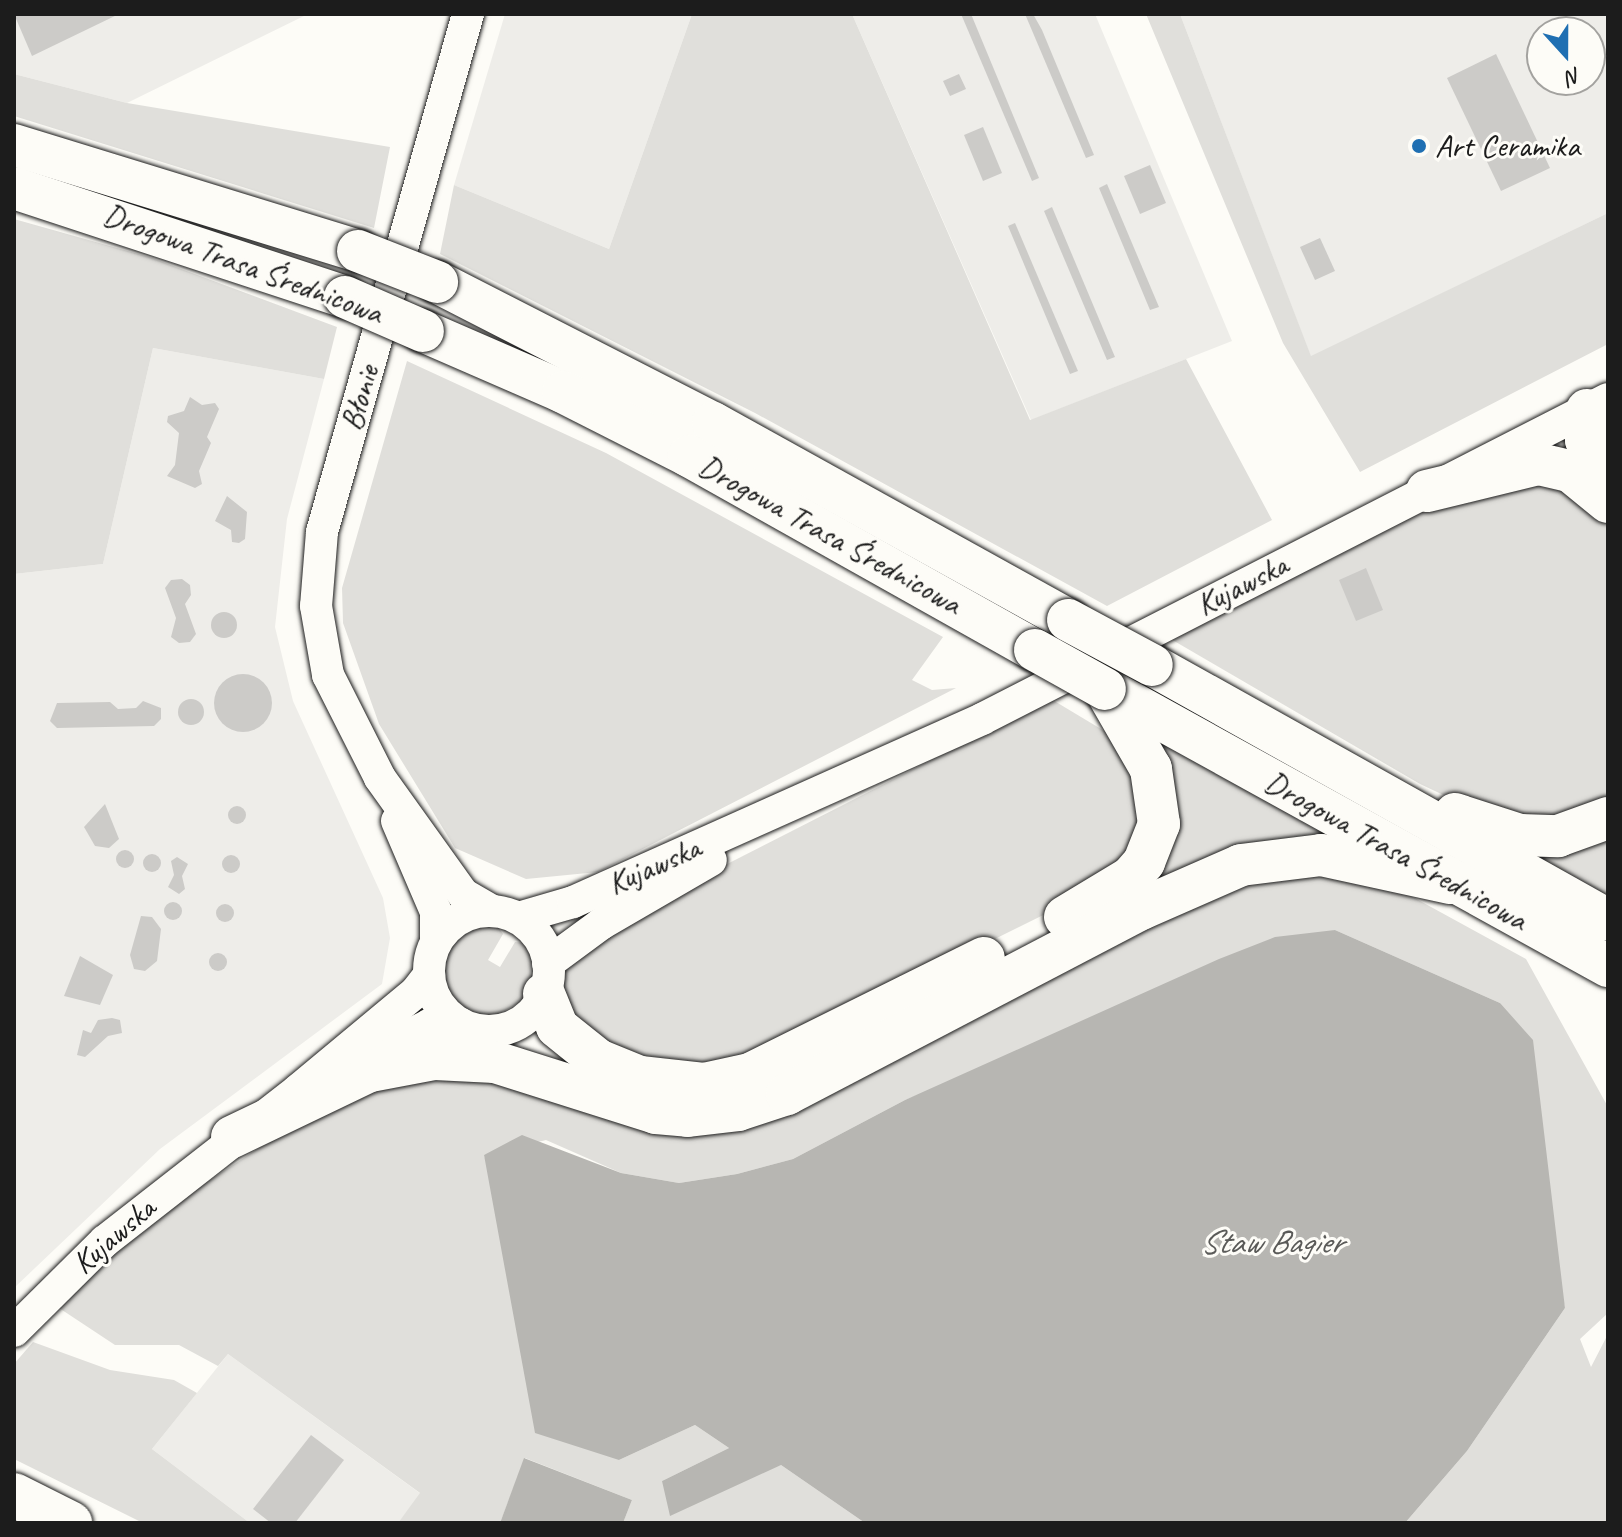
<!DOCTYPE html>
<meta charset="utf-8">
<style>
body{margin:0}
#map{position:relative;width:1622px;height:1537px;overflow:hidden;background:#fdfcf7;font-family:Caveat,sans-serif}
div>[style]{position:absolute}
.built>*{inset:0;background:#eeede9}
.green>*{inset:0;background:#e0dfdb}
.water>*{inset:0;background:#b7b6b2}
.building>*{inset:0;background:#cccbc8}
.round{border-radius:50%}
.roads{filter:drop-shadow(0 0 2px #1c1c1c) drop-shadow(0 0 2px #1c1c1c)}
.tertiary>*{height:32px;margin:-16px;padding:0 16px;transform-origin:16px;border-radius:16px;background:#fdfcf7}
.tertiary>.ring{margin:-16px;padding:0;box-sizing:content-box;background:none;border:32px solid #fdfcf7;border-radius:50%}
.primary>*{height:42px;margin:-21px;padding:0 21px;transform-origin:21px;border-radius:21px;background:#fdfcf7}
.motorway>*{height:44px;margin:-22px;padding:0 22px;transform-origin:22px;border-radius:22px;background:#fdfcf7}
.bridges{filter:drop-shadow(0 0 2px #1c1c1c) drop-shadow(0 0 2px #1c1c1c)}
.primary-bridge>*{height:42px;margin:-21px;padding:0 21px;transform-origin:21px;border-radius:21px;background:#fdfcf7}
.dots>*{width:22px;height:22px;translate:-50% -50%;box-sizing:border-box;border:4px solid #fdfcf7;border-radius:50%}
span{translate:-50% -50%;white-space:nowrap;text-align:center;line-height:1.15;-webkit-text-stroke:6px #fdfcf7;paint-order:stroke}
.poi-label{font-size:32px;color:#1c1c1c}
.left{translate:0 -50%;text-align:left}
.street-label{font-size:32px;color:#1c1c1c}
.water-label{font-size:34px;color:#5a5a58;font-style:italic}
.frame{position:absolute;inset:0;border:16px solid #1c1c1c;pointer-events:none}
.north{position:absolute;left:1526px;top:16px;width:80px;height:80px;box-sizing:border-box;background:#fdfcf7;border:2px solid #a3a29f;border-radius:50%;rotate:159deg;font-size:22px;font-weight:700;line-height:32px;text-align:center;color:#1c1c1c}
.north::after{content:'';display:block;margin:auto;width:28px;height:36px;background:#1f6fb2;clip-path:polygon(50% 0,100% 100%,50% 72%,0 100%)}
</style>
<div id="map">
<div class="built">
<i style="clip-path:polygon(14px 14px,308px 14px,127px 103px,14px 74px)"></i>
<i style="clip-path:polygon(505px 14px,692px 14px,609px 249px,454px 185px)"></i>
<i style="clip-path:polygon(852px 14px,1095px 14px,1232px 341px,1031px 420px)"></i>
<i style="clip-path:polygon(evenodd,1180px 14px,1608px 14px,1608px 213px,1311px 357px,1180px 14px,1542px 32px,1590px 32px,1590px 80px,1542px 80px,1542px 32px)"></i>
<i style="clip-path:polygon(153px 348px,324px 379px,287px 519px,275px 627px,293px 701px,383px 898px,390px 938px,382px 984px,160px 1149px,14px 1288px,14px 574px,103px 564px)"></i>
<i style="clip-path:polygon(228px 1354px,421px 1494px,398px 1523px,250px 1523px,152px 1449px)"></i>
</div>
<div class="green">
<i style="clip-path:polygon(692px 14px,852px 14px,1030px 420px,1186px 359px,1272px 520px,1107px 606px,755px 413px,440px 254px,454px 185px,609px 249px)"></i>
<i style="clip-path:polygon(1146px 14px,1180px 14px,1311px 356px,1608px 213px,1608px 344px,1360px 472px,1283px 343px)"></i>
<i style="clip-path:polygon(14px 74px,127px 103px,390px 147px,374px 228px,14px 116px)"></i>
<i style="clip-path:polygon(14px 219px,149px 257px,337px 327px,324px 379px,153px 348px,103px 564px,14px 574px)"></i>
<i style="clip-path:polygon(407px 361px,606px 453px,943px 637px,912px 680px,932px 690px,956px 688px,598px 872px,526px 879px,455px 848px,379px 724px,343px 623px,342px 588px)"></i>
<i style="clip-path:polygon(1557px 477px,1608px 519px,1608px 804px,1575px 821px,1484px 814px,1420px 784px,1169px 638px,1398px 521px,1489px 485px)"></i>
<i style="clip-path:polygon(1051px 699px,1121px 741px,1146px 825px,1102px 886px,734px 1068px,654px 1070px,587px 1037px,563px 1001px,561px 979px,572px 959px,680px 888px)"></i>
<i style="clip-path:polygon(1161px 740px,1340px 841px,753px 1091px,549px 1042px,532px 1027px,540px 1022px,556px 1038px,744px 1086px,1120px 900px)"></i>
<i style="clip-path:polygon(1608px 831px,1608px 901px,1518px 847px)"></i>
<i style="clip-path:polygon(1351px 872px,1411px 896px,1526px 959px,1608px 1107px,1608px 1313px,1580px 1339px,1591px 1367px,1608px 1334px,1608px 1523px,1405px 1523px,1467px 1451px,1565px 1308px,1500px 1003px,1335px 930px,905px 1100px,793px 1159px,737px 1174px,679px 1183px,621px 1173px,546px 1140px,484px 1155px,494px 1188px,619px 1460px,695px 1425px,729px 1448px,662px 1481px,781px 1465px,865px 1523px,623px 1523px,632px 1500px,525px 1458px,500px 1523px,398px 1523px,420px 1493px,228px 1354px,218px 1366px,179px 1345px,115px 1345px,53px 1304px,189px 1194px,347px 1090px,452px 1066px,620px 1121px,1219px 885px)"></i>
<i style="clip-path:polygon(482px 926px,498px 927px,503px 934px,488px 960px,500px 967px,515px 942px,524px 943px,531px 957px,530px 987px,522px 1001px,497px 1015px,482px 1016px,457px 1004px,443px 979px,443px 964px,456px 939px)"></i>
<i style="clip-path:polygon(33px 1342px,110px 1370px,174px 1380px,197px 1393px,152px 1449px,250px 1523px,143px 1523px,14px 1459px,14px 1364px)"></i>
</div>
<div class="water">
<i style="clip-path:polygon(1335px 930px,1500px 1003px,1533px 1040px,1565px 1308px,1467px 1451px,1405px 1523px,865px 1523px,781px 1465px,670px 1516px,662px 1481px,729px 1448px,695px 1425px,619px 1460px,535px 1433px,484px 1155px,522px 1135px,621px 1173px,679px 1183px,737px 1174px,793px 1159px,905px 1100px,1219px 959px,1275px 937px)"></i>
<i style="clip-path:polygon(524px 1458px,632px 1500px,623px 1523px,500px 1523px)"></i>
</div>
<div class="building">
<i style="clip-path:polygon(14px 14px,119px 14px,32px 56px)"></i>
<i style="clip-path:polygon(961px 14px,971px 14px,1039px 178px,1032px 181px)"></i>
<i style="clip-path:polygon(1025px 14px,1033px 14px,1042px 30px,1094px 155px,1086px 158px)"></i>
<i style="clip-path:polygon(1496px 54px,1550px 168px,1501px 191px,1447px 78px)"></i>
<i style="clip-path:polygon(959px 74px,966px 89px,950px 96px,943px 81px)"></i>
<i style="clip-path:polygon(983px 127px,1002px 173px,983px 181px,964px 135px)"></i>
<i style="clip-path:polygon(1150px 165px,1166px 203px,1140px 214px,1124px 176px)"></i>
<i style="clip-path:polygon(1107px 184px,1159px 307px,1150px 310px,1099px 188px)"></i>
<i style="clip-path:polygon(1052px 207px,1115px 357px,1107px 360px,1044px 211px)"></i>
<i style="clip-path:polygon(1015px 223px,1078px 371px,1070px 374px,1008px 226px)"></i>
<i style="clip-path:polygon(1320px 238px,1335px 271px,1315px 280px,1300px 247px)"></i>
<i style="clip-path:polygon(190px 397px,202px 405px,215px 403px,219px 409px,207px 437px,211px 443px,199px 471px,202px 484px,195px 488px,167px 476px,175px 465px,179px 433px,167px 422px,168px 416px,184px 411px)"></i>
<i style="clip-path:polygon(227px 496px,247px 512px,245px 539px,239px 543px,232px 542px,231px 530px,215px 521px)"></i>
<i style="clip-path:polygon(1366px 568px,1383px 610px,1356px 621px,1339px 580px)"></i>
<i style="clip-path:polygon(182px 579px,190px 585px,191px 595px,185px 604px,196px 634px,190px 642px,179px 643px,171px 637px,176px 618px,165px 588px,171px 580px)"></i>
<i class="round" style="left:211px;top:612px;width:26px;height:26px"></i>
<i class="round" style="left:214px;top:674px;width:58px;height:58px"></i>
<i class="round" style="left:178px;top:699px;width:26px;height:26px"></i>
<i style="clip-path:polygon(143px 701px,161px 708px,161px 719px,154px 726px,57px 728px,50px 721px,57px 703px,110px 702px,118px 709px,136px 708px)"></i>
<i style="clip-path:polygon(105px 804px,119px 839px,109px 848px,95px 846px,84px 827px)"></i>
<i class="round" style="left:228px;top:806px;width:18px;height:18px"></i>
<i class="round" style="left:116px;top:850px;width:18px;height:18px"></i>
<i class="round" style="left:143px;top:854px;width:18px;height:18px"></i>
<i class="round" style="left:222px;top:855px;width:18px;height:18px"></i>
<i style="clip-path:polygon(177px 857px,188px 864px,182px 876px,185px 889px,179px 894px,168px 887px,174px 875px,171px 861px)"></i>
<i class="round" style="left:164px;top:902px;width:18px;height:18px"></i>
<i class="round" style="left:216px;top:904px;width:18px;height:18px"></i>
<i style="clip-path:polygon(141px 916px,152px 917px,161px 929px,157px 961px,145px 971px,134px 969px,130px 955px)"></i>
<i class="round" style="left:209px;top:953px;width:18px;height:18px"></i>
<i style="clip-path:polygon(80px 956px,113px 975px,100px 1005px,64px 996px)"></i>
<i style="clip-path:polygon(112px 1018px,120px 1020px,122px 1033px,108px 1036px,85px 1057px,77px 1055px,83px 1030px,91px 1033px,98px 1020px)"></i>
<i style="clip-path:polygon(311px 1435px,344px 1460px,295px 1523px,271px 1523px,253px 1509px)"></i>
</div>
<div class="roads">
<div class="tertiary">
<i style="left:468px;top:14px;width:538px;rotate:105.74deg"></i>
<i style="left:322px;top:532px;width:74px;rotate:94.6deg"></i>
<i style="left:316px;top:606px;width:70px;rotate:80.1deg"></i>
<i style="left:328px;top:675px;width:115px;rotate:63.2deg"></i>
<i style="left:380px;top:778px;width:143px;rotate:54.4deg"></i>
<i style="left:463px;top:894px;width:34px;rotate:30deg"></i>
<i style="left:397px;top:821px;width:99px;rotate:66.8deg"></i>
<i style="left:436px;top:912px;width:30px;rotate:90deg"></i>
<i class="ring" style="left:429px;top:911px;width:88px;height:88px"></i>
<i style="left:518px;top:918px;width:57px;rotate:-16.2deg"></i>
<i style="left:573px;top:902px;width:448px;rotate:-24.1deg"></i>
<i style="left:982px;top:719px;width:703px;rotate:-27.08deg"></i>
<i style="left:548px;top:963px;width:66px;rotate:-36.3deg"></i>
<i style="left:601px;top:924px;width:127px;rotate:-30.2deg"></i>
<i style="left:348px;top:1066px;width:91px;rotate:-26.8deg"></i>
<i style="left:429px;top:1025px;width:30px;rotate:-4deg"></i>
<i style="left:14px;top:1331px;width:128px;rotate:-44.7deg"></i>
<i style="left:105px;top:1241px;width:245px;rotate:-38deg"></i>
<i style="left:298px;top:1090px;width:152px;rotate:-39.7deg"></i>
<i style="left:415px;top:993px;width:23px;rotate:-52deg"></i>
</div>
<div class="primary">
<i style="left:14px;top:145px;width:360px;rotate:17.1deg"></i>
<i style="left:14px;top:188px;width:348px;rotate:18.2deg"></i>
<i style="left:437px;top:282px;width:310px;rotate:27.1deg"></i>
<i style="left:713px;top:423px;width:406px;rotate:29deg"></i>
<i style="left:423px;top:331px;width:153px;rotate:23.5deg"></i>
<i style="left:563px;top:392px;width:141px;rotate:26.9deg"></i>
<i style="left:689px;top:456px;width:397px;rotate:29.3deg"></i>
<i style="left:1587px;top:410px;width:30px;rotate:92deg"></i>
<i style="left:1586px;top:440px;width:54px;rotate:65.8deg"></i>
<i style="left:1427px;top:491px;width:115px;rotate:-13.6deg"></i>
<i style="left:1539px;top:464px;width:32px;rotate:13deg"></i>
<i style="left:1570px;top:471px;width:49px;rotate:39.2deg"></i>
<i style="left:1152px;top:665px;width:522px;rotate:29.21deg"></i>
<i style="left:1110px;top:691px;width:569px;rotate:28.91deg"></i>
<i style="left:1455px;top:814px;width:68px;rotate:17.9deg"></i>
<i style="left:1520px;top:835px;width:38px;rotate:2deg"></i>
<i style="left:1558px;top:836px;width:53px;rotate:-19.8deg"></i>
<i style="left:1065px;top:917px;width:77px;rotate:-31.2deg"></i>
<i style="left:1131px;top:877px;width:20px;rotate:-49deg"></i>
<i style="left:1144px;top:862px;width:41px;rotate:-68.5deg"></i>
<i style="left:1159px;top:824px;width:56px;rotate:-98.3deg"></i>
<i style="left:1151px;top:769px;width:92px;rotate:-119.9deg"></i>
<i style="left:544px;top:994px;width:35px;rotate:68deg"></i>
<i style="left:557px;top:1027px;width:53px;rotate:38.8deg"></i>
<i style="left:598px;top:1060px;width:45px;rotate:22deg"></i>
<i style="left:640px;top:1077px;width:64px;rotate:6.2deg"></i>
<i style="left:704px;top:1084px;width:47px;rotate:-12.3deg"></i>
<i style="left:750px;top:1074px;width:261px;rotate:-26.4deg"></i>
<i style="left:232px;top:1137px;width:153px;rotate:-25.6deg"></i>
<i style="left:370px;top:1071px;width:66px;rotate:-10.5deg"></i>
<i style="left:435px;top:1059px;width:60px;rotate:2.9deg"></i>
<i style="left:495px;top:1062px;width:169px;rotate:17.6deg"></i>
<i style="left:656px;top:1113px;width:32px;rotate:5deg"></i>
<i style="left:688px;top:1116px;width:50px;rotate:-6.8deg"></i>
<i style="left:738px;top:1110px;width:52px;rotate:-18.1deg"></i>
<i style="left:787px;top:1094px;width:399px;rotate:-27.6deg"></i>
<i style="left:1141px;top:909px;width:109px;rotate:-23.7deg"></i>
<i style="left:1241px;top:865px;width:81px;rotate:-7.1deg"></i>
<i style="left:1321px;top:855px;width:133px;rotate:12.2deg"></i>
</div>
<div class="motorway">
<i style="left:14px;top:1495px;width:63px;rotate:26.6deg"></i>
</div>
</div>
<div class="bridges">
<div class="primary-bridge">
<i style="left:358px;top:251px;width:85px;rotate:21.4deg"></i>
<i style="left:345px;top:297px;width:85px;rotate:23.6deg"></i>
<i style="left:1068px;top:620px;width:95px;rotate:28.2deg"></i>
<i style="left:1035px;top:650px;width:80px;rotate:29.1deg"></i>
</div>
</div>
<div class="dots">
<i style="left:1419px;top:146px;background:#1f6fb2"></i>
</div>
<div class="poi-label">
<span class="left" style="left:1435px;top:146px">Art Ceramika</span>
</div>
<div class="street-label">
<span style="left:243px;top:264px;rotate:20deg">Drogowa Trasa Średnicowa</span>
<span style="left:360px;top:398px;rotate:-74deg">Błonie</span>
<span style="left:830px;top:535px;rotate:29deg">Drogowa Trasa Średnicowa</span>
<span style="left:1242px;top:585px;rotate:-27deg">Kujawska</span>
<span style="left:1396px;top:851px;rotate:29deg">Drogowa Trasa Średnicowa</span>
<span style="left:654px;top:866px;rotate:-24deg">Kujawska</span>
<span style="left:114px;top:1236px;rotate:-41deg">Kujawska</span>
</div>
<div class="water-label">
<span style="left:1271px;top:1242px">Staw Bagier</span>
</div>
<div class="frame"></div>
<div class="north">N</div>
</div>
